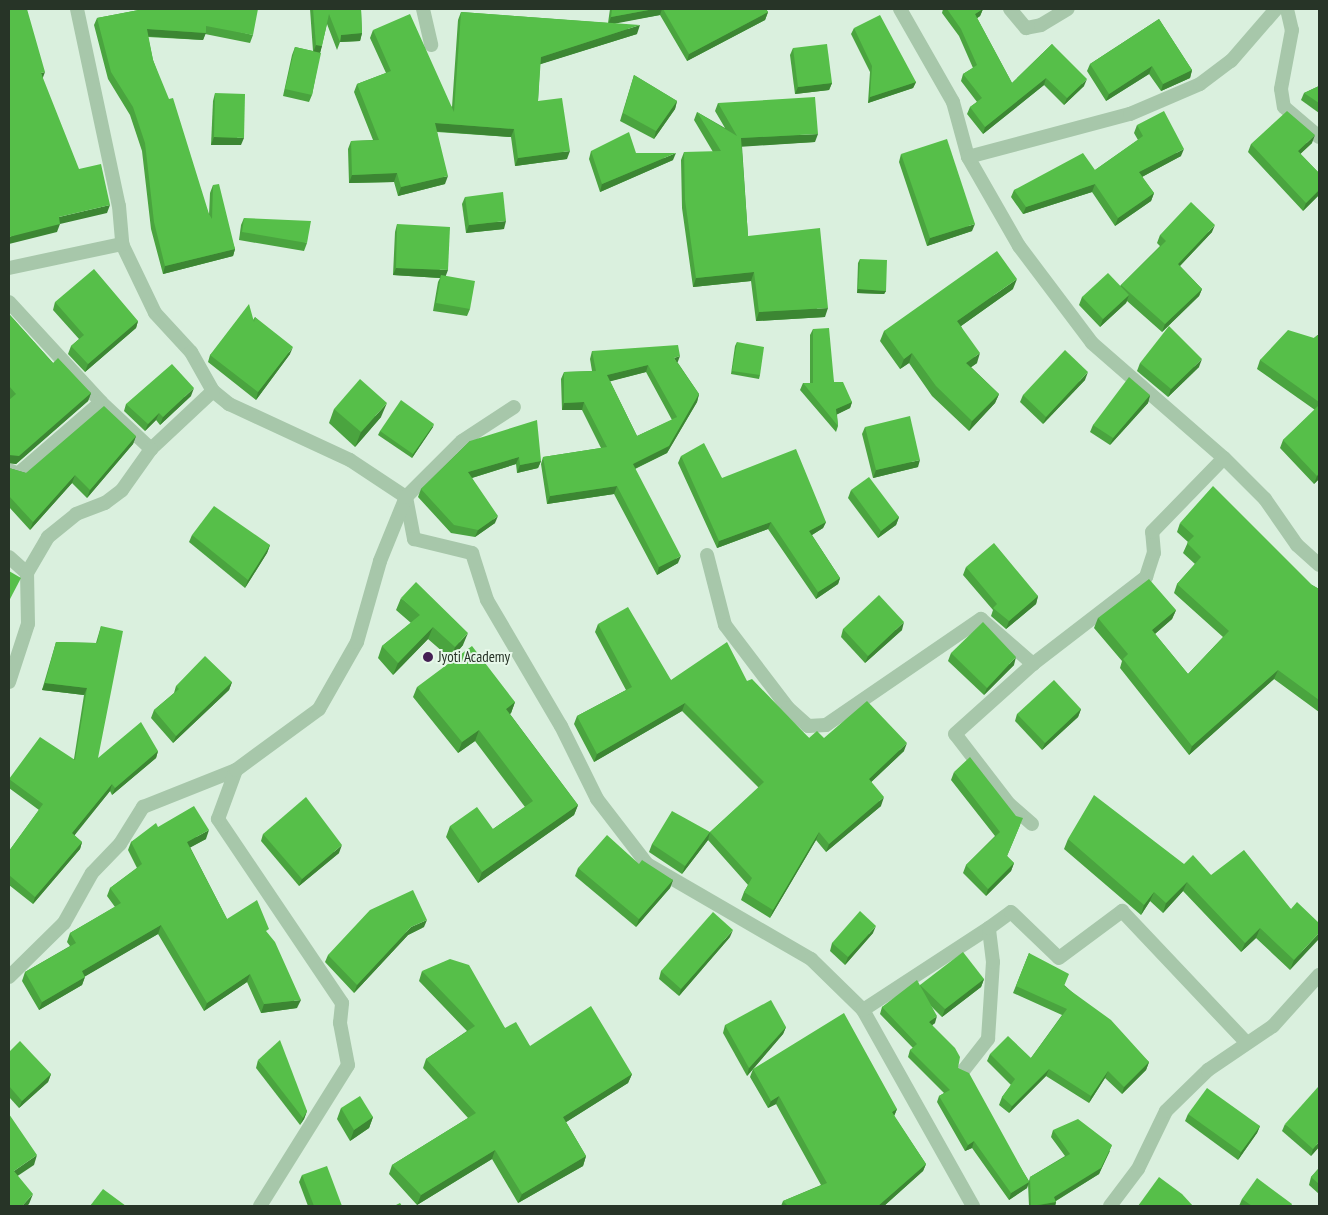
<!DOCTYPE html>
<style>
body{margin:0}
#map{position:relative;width:1328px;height:1215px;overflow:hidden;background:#daf0de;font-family:"PT Sans Narrow",sans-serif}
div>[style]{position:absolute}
.minor>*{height:14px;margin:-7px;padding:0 7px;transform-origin:7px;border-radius:7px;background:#a7c7aa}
.wall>*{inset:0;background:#4aa43f}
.shaded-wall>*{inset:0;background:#3c8633}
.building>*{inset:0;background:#56bf49}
.dots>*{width:14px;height:14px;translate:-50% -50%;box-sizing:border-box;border:2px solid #e6f8e9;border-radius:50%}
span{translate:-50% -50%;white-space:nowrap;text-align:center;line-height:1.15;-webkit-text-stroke:4px #e6f8e9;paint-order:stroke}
.poi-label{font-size:15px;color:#273427}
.left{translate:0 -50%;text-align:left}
.frame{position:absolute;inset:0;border:10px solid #273427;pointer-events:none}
</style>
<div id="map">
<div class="minor">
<i style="left:77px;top:9px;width:201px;rotate:78deg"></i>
<i style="left:119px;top:206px;width:38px;rotate:85deg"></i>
<i style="left:122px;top:244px;width:76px;rotate:64.4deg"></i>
<i style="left:155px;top:313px;width:53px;rotate:47.3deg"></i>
<i style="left:191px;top:352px;width:45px;rotate:60.6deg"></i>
<i style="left:213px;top:391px;width:21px;rotate:39deg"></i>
<i style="left:229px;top:404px;width:133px;rotate:24.8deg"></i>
<i style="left:350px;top:460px;width:67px;rotate:33.5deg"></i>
<i style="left:406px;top:497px;width:43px;rotate:79.2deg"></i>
<i style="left:414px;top:539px;width:60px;rotate:13.6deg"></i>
<i style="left:472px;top:553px;width:49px;rotate:72.3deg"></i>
<i style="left:487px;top:600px;width:146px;rotate:59.6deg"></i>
<i style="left:561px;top:726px;width:81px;rotate:63.7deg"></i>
<i style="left:597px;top:799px;width:82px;rotate:52.4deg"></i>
<i style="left:647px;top:864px;width:190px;rotate:30.1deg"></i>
<i style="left:811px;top:959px;width:73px;rotate:44.4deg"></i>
<i style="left:863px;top:1010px;width:225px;rotate:60.7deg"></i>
<i style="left:423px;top:9px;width:37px;rotate:77deg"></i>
<i style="left:900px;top:9px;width:107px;rotate:60.3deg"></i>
<i style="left:953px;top:102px;width:57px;rotate:74.7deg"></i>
<i style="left:968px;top:157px;width:103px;rotate:60.2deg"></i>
<i style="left:1019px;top:246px;width:121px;rotate:53deg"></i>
<i style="left:1092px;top:343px;width:175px;rotate:41.1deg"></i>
<i style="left:1224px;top:458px;width:58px;rotate:45deg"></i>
<i style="left:1265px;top:499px;width:56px;rotate:55.2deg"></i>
<i style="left:1297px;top:545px;width:30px;rotate:42deg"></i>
<i style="left:1010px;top:9px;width:25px;rotate:50deg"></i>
<i style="left:1026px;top:28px;width:15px;rotate:-11deg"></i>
<i style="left:1041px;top:25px;width:31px;rotate:-31deg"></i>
<i style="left:1287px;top:9px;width:22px;rotate:77deg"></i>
<i style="left:1292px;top:30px;width:60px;rotate:100.6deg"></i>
<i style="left:1281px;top:89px;width:18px;rotate:81deg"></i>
<i style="left:1284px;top:107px;width:46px;rotate:40.6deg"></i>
<i style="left:968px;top:157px;width:168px;rotate:-14.9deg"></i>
<i style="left:1130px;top:114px;width:76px;rotate:-23.2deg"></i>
<i style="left:1200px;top:84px;width:39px;rotate:-37deg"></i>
<i style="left:1231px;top:61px;width:69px;rotate:-49.1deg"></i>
<i style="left:9px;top:268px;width:116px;rotate:-12deg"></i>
<i style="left:9px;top:302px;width:136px;rotate:47.4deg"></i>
<i style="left:101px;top:402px;width:110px;rotate:139.1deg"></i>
<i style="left:18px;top:474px;width:10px;rotate:-156deg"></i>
<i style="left:101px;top:402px;width:69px;rotate:43.2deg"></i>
<i style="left:151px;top:449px;width:85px;rotate:-43.1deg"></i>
<i style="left:707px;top:555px;width:72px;rotate:75.6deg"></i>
<i style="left:725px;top:625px;width:104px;rotate:52.8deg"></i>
<i style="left:788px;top:708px;width:27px;rotate:42deg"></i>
<i style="left:808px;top:726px;width:18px;rotate:-3deg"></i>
<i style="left:826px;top:725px;width:188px;rotate:-34.4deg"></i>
<i style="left:981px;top:619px;width:69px;rotate:40.9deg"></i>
<i style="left:1033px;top:664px;width:143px;rotate:-37.6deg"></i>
<i style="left:1146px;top:577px;width:25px;rotate:-72deg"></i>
<i style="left:1154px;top:553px;width:21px;rotate:-95deg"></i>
<i style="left:1152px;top:532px;width:103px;rotate:-45.8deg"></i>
<i style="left:9px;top:557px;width:24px;rotate:42deg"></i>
<i style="left:9px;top:682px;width:61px;rotate:-71.9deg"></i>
<i style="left:28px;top:624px;width:51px;rotate:-91.1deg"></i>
<i style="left:27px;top:573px;width:42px;rotate:-59.7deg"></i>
<i style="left:48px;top:537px;width:36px;rotate:-39deg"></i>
<i style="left:76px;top:514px;width:31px;rotate:-21deg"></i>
<i style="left:105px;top:503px;width:21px;rotate:-37deg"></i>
<i style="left:122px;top:490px;width:50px;rotate:-54.7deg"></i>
<i style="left:1032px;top:824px;width:30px;rotate:-139deg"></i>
<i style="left:1009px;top:804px;width:88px;rotate:-127.6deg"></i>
<i style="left:955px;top:734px;width:105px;rotate:-41.9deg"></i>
<i style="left:9px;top:977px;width:77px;rotate:-44.5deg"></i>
<i style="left:64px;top:923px;width:57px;rotate:-60.8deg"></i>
<i style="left:92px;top:873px;width:40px;rotate:-46deg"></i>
<i style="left:120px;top:844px;width:44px;rotate:-58.1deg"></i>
<i style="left:143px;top:807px;width:100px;rotate:-21.7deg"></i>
<i style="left:863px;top:1010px;width:150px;rotate:-33.1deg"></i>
<i style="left:963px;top:1071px;width:41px;rotate:-52deg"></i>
<i style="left:988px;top:1039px;width:77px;rotate:-86.3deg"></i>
<i style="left:993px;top:962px;width:34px;rotate:-97deg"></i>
<i style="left:989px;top:928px;width:27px;rotate:-36deg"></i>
<i style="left:1011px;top:912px;width:66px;rotate:43.8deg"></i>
<i style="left:1059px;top:958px;width:79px;rotate:-36.7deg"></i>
<i style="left:1122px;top:911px;width:180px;rotate:46.6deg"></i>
<i style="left:260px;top:1206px;width:166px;rotate:-58deg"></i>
<i style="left:348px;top:1065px;width:43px;rotate:-100.8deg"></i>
<i style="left:340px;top:1023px;width:20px;rotate:-84deg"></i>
<i style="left:342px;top:1003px;width:222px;rotate:-124deg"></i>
<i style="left:218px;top:819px;width:52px;rotate:-69.8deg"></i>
<i style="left:236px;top:770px;width:103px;rotate:-36.3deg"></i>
<i style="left:319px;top:709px;width:77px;rotate:-60.4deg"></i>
<i style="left:357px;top:642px;width:84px;rotate:-74.1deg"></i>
<i style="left:380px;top:561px;width:69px;rotate:-67.9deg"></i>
<i style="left:406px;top:497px;width:79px;rotate:-45deg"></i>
<i style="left:462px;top:441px;width:62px;rotate:-33.2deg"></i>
<i style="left:1110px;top:1206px;width:46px;rotate:-52.9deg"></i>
<i style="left:1138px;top:1169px;width:64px;rotate:-64.2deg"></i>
<i style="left:1166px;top:1111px;width:59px;rotate:-44.3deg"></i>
<i style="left:1208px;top:1070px;width:78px;rotate:-34.1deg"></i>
<i style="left:1273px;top:1026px;width:69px;rotate:-48deg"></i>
</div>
<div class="wall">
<i style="clip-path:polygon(144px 9px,253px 35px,250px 43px,205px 34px,203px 40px,148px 37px,153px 60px,209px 215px,210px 193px,213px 185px,235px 249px,233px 256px,163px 274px,151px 229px,142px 151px,130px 115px,108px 79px,94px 25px,97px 18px)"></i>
<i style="clip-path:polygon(310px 9px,361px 9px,362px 33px,360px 41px,340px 42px,337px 50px,327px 24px,320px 53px,312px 95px,309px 102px,283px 96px,292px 55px,295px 47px,313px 51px)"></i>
<i style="clip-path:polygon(610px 9px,766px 9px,768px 12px,765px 20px,687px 61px,660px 15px,614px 23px,637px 34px,540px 64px,538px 101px,567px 159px,515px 166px,511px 137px,437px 132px,445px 184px,398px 196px,394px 182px,349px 183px,348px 149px,351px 141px,373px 140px,354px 92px,357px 84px,386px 73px,370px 38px,373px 30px,452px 107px,458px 20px,461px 12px,608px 23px)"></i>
<i style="clip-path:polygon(943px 9px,983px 9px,980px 16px,977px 18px,1012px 83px,1052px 44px,1084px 86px,1064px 105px,1044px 85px,983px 134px,967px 114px,970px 107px,977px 102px,961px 81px,963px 74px,973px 68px,959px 36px,942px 13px)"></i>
<i style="clip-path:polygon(1159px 19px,1192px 70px,1190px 78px,1161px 91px,1149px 74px,1106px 101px,1087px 71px,1090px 64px)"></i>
<i style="clip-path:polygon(854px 28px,916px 82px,913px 88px,868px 103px,870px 72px,851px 34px)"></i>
<i style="clip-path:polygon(793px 48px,832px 83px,829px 90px,795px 94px,790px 55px)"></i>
<i style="clip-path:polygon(634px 75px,677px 101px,675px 109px,654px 139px,620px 121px)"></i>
<i style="clip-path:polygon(1319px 86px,1319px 113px,1301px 100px,1304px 93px)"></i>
<i style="clip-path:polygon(215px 93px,241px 145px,211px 145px,213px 101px)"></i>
<i style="clip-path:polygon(718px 103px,815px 142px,742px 146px,748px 236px,825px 317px,756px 321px,751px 281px,693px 287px,682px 208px,681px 160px,684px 152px,713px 152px,694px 120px,697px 112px,725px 128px,715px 111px)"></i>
<i style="clip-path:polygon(1137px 125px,1181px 156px,1142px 177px,1154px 193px,1151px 201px,1115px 226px,1092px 192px,1023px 214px,1011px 197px,1014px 190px,1095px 170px,1138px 140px,1134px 133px)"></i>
<i style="clip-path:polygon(1312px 143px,1300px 154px,1319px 173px,1319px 195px,1303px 211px,1248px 152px,1251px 144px)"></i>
<i style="clip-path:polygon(591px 151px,636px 153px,673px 160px,600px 192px,589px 159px)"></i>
<i style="clip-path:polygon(901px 154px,972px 231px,927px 246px,899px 162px)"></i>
<i style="clip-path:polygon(465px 197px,504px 229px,466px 233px,462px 204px)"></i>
<i style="clip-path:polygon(244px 218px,307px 243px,304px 251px,239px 240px,241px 225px)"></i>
<i style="clip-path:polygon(397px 224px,446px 276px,470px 309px,467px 316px,433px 311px,438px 282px,440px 278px,393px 275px,395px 232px)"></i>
<i style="clip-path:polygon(1212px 232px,1180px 266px,1202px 289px,1199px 296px,1162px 332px,1127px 301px,1126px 303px,1100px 327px,1079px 305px,1082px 297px,1120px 286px,1160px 246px,1157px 243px,1160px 235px)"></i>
<i style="clip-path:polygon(860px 259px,886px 291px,884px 294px,857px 293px,858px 263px)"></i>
<i style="clip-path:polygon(1013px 289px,961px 326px,977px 363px,971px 367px,999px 394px,995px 403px,969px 431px,932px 396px,909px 363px,900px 369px,880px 341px,884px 331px)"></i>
<i style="clip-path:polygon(55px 302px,138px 321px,136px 328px,85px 372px,68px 354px,71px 346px,79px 339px,53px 310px)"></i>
<i style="clip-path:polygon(9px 314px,53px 363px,91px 393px,88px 401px,16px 464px,9px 463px,9px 400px,10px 399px,9px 397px)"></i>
<i style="clip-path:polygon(255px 317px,290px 354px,256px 400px,208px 362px,210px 355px,253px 320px)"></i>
<i style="clip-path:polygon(813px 329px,834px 382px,852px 402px,850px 408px,837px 414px,838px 426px,836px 432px,800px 390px,803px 383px,810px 383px,810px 335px)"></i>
<i style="clip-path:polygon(1319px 334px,1319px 479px,1314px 484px,1280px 448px,1283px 440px,1315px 410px,1257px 369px,1260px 360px,1314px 338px)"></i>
<i style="clip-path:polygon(737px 342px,760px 375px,759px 379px,731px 374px,735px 346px)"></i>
<i style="clip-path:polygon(evenodd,592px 351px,678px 363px,699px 394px,697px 402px,667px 453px,635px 469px,678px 563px,657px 575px,614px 494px,547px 504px,541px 464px,543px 457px,601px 448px,582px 410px,562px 410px,561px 379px,564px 372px,592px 371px,590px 359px,592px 351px,646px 372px,672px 420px,637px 436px,610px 381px,646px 372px)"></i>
<i style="clip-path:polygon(1140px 363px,1199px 367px,1168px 397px,1137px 371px)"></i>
<i style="clip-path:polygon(1085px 380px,1043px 424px,1020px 402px,1023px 395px)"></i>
<i style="clip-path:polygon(1150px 395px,1148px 403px,1110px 445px,1090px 432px,1093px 425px)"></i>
<i style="clip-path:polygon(191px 396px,160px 425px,156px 420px,145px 431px,124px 411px,126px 404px)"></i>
<i style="clip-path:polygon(334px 409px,381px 417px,355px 447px,329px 423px)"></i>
<i style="clip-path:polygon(433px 427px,412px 458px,378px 435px,380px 431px)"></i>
<i style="clip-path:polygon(865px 427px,918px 467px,873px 478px,862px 434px)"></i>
<i style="clip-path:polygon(136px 436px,133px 444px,87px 498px,72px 483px,30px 530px,9px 507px,9px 468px,26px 473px)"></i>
<i style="clip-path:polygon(470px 441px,541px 461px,538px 468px,517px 473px,516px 464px,472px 478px,495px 523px,475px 537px,451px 533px,418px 497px,421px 489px)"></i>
<i style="clip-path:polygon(681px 456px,722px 478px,826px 522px,823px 528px,812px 535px,840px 578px,838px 584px,816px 599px,768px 529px,717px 548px,678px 463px)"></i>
<i style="clip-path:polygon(851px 490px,899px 517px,896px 525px,878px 538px,848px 498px)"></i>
<i style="clip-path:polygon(1180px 523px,1312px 585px,1319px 589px,1319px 712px,1274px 679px,1189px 755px,1120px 668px,1122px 661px,1094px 628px,1098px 618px,1176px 610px,1172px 619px,1155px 634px,1188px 674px,1223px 637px,1174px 593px,1177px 584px,1195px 564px,1183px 553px,1188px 542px,1177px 532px)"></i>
<i style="clip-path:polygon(192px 535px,270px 545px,267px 553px,245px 588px,189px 542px)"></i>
<i style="clip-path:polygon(966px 567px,1038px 596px,1036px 604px,1006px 629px,991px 616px,993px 610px,963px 575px)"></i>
<i style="clip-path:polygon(401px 598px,463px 645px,451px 659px,428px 639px,393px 675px,378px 658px,382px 646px,411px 623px,396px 610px)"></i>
<i style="clip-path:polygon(598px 624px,671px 680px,747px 681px,809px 738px,824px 738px,904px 751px,871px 782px,881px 806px,826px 852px,816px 840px,770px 918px,741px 900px,744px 892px,748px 885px,708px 840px,682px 874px,649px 852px,652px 844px,710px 832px,759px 788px,682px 711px,594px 762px,574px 724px,577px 716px,626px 690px,595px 632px)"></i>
<i style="clip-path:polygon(101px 626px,98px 758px,158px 751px,156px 758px,112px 795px,110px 791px,74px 835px,82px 842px,80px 849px,33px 904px,9px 885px,9px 851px,39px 810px,9px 788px,9px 779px,74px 759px,84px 695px,42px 690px,56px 642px,96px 643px)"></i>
<i style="clip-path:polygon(843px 629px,902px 630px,865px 663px,841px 637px)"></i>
<i style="clip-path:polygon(951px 653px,1014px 665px,984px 695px,948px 661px)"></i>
<i style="clip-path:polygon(232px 682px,229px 690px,173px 743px,151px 718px,154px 710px,174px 693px,176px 686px)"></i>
<i style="clip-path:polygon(417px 687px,515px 702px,511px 713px,510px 714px,578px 805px,574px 815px,478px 883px,446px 837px,450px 826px,493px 829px,525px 807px,475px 741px,458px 753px,413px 697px)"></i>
<i style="clip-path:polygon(1081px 709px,1078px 717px,1042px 750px,1015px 721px,1017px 714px)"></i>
<i style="clip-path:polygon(954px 772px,1020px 825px,1007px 856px,1014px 863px,1011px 871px,986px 896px,963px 873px,966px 865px,995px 836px,951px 780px)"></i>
<i style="clip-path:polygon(158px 827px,206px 839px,190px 847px,227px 919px,268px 934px,297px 1008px,261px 1013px,247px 982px,204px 1011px,158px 934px,85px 976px,82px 985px,39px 1010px,22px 981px,25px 972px,70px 946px,67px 942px,70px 933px,115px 907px,107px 896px,110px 888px,137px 868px,128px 850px,131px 842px)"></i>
<i style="clip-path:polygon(263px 834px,339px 853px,299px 886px,261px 841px)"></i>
<i style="clip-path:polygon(1068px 839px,1184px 864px,1211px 875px,1291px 909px,1319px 923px,1290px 970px,1256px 938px,1241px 952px,1183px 891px,1163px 913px,1150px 901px,1141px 915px,1064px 849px)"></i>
<i style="clip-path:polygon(639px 864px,673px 880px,670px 888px,636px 927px,575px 876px,578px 868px)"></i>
<i style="clip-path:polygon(424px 927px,408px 935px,354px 993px,325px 962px,328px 955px)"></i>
<i style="clip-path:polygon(873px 933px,845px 965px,830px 951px,832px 943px)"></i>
<i style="clip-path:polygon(730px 937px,679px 996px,659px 979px,661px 971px)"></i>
<i style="clip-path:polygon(1029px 953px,1149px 1062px,1146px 1070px,1122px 1094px,1105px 1078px,1089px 1103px,1046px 1076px,1009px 1113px,999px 1105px,1002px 1097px,1011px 1085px,987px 1061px,990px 1054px,1031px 1058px,1062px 1015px,1013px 993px)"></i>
<i style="clip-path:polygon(422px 971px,505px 1028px,530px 1046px,632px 1074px,628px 1083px,566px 1122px,586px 1156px,583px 1166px,518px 1203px,492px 1159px,417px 1205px,389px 1174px,392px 1165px,468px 1118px,423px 1068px,426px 1059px,467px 1031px,419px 981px)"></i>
<i style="clip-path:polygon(984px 979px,981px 987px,942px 1017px,931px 1006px,935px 1023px,932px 1025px,958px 1068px,1029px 1181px,1030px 1177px,1065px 1156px,1051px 1137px,1053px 1130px,1110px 1151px,1099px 1174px,1056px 1201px,1056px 1202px,1055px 1206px,1029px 1206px,1028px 1184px,1027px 1188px,1009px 1200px,972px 1148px,965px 1151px,937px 1102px,939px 1096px,944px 1093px,908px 1057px,910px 1050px,913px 1048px,880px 1014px,882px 1007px,920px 986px,920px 985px)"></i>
<i style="clip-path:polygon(725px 1025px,786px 1027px,783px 1034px,747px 1076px,723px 1033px)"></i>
<i style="clip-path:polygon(9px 1052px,51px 1074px,48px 1082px,19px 1108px,9px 1097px)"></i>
<i style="clip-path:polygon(258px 1060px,307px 1111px,304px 1119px,300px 1125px,256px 1068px)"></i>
<i style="clip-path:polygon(753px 1069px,897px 1109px,894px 1116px,926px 1164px,923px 1171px,884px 1206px,781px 1206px,783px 1201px,821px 1185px,776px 1104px,768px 1108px,750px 1077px)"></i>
<i style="clip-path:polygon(341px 1108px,373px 1117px,369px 1128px,350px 1141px,337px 1119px)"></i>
<i style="clip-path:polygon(1188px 1114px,1260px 1126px,1257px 1133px,1238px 1160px,1185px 1121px)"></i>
<i style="clip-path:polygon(1285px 1124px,1319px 1147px,1311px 1156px,1282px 1131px)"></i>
<i style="clip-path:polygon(1319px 1168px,1319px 1194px,1309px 1185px,1311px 1177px)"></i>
<i style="clip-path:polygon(302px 1175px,342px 1206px,308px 1206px,299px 1182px)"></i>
<i style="clip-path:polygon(1242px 1199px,1291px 1206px,1239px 1206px)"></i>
</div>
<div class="shaded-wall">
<i style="clip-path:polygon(654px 9px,662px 9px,660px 15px,608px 25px,611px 17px)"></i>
<i style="clip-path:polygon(983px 9px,980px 16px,973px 21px,975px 14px)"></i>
<i style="clip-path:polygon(768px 12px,765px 20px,687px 61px,689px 54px)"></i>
<i style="clip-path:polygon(640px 25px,637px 34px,538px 65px,541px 57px)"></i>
<i style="clip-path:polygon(147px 29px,206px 33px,203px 40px,144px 36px)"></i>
<i style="clip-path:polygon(362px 33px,360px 41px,340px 42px,341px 35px)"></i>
<i style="clip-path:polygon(316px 45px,322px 46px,320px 53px,313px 53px)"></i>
<i style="clip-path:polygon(1152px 66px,1149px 74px,1106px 101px,1109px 94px)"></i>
<i style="clip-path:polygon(1192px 70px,1190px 78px,1161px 91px,1163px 84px)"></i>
<i style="clip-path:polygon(45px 72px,42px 80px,41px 73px)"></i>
<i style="clip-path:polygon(1046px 78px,1044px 85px,983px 134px,985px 127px)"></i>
<i style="clip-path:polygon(1087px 79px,1084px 86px,1064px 105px,1067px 98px)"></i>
<i style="clip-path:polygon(916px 82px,913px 88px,868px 103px,870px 97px)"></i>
<i style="clip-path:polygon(832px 83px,829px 90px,795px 94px,798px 87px)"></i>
<i style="clip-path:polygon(677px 101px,675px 109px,654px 139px,656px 131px)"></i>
<i style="clip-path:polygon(435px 123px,514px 129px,511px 137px,432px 131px)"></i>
<i style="clip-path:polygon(818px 134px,815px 142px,738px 147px,741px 138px)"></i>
<i style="clip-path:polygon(1315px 135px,1312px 143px,1295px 159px,1298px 151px)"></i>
<i style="clip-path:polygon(214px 137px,244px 138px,241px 145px,211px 145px)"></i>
<i style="clip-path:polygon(1184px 149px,1181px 156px,1136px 180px,1139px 172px)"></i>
<i style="clip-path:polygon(570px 151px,567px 159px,515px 166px,518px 158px)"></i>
<i style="clip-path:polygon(676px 153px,673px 160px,600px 192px,602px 184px)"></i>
<i style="clip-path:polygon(397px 173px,394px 182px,349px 183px,352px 175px)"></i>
<i style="clip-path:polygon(448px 176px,445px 184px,398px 196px,401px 187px)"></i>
<i style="clip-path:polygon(1095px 184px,1092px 192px,1023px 214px,1026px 207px)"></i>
<i style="clip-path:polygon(1319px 190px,1319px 195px,1303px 211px,1306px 203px)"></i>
<i style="clip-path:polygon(1154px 193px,1151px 201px,1115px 226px,1118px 218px)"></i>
<i style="clip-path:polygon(110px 205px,107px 213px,60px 224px,57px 232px,9px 244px,9px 237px,59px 217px)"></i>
<i style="clip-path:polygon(506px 221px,504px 229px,466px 233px,469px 225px)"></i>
<i style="clip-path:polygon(975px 224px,972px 231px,927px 246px,930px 238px)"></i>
<i style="clip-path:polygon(1215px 225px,1212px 232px,1175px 271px,1178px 264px)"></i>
<i style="clip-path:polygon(235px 249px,233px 256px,163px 274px,165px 266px)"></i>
<i style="clip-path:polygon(396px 268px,448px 270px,445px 278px,441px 275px,440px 278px,393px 275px)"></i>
<i style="clip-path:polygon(754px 272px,751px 281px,693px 287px,696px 278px)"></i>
<i style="clip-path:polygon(1017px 279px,1013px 289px,954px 331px,957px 321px)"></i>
<i style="clip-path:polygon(858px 289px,886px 291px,884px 294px,857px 293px)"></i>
<i style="clip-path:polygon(1202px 289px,1199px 296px,1162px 332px,1165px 324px)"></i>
<i style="clip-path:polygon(1129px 295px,1126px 303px,1100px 327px,1103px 319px)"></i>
<i style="clip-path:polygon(828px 308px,825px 317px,756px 321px,759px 312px)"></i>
<i style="clip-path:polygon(138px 321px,136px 328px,85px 372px,88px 364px)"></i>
<i style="clip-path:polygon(293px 347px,290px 354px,256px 400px,258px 392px)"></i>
<i style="clip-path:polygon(912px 353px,909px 363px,900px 369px,904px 359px)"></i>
<i style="clip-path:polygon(980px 353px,977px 363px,963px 373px,966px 363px)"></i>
<i style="clip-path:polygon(680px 356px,677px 364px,674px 358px)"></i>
<i style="clip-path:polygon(1202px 359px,1199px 367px,1168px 397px,1171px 389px)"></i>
<i style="clip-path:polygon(648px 365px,646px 372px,604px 383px,607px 375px)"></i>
<i style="clip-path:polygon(1088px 372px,1085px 380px,1043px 424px,1046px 417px)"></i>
<i style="clip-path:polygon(194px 388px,191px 396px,160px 425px,163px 417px)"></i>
<i style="clip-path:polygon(91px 393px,88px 401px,16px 464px,9px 463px,9px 455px)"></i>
<i style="clip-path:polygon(699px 394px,697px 402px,667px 453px,630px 471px,633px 464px)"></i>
<i style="clip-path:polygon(999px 394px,995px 403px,969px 431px,972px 421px)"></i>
<i style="clip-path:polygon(1150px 395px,1148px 403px,1110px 445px,1113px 438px)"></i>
<i style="clip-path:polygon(584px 402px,582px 410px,562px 410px,564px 403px)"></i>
<i style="clip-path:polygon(852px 402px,850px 408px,834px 416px,836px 409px)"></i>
<i style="clip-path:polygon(387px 403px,381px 417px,355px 447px,361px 432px)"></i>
<i style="clip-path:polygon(159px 413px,156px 420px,145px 431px,148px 424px)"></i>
<i style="clip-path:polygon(434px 424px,433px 427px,412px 458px,413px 454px)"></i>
<i style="clip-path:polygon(136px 436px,133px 444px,87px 498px,90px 490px)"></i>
<i style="clip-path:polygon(519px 457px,516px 464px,465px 480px,468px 472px)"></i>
<i style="clip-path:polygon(920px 460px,918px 467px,873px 478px,876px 470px)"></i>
<i style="clip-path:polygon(541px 461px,538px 468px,517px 473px,520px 465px)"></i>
<i style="clip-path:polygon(1319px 473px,1319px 479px,1314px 484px,1317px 476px)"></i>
<i style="clip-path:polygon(75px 475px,72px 483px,30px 530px,33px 522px)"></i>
<i style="clip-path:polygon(617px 486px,614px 494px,547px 504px,550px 496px)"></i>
<i style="clip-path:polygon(498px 516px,495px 523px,475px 537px,478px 530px)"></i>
<i style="clip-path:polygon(899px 517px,896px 525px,878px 538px,881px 531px)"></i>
<i style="clip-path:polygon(771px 522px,768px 529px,717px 548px,719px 541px)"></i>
<i style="clip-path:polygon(826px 522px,823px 528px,807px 538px,809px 531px)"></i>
<i style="clip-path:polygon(270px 545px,267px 553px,245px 588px,248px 580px)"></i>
<i style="clip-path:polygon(681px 556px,678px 563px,657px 575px,659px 567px)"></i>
<i style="clip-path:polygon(840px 578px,838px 584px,816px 599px,818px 592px)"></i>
<i style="clip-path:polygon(1038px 596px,1036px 604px,1006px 629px,1009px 621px)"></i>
<i style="clip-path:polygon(1176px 610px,1172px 619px,1149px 639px,1152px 630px)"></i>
<i style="clip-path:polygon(904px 622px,902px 630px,865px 663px,868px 656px)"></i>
<i style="clip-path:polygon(433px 627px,428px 639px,393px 675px,398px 663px)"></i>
<i style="clip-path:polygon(468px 633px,463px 645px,451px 659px,455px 647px)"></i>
<i style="clip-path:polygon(1016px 657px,1014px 665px,984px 695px,987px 688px)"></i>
<i style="clip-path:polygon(1278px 670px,1274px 679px,1189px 755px,1192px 746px)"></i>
<i style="clip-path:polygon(232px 682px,229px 690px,173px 743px,176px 736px)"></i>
<i style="clip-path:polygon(45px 683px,87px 688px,84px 695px,42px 690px)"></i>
<i style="clip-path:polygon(515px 702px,511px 713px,502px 720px,506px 709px)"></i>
<i style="clip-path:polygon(685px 703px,682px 711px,594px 762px,597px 754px)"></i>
<i style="clip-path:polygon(1081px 709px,1078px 717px,1042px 750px,1045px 743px)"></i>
<i style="clip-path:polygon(479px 730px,475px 741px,458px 753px,462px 742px)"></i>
<i style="clip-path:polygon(907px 743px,904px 751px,866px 787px,869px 779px)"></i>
<i style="clip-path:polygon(158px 751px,156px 758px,112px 795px,115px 788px)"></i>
<i style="clip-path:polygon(112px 784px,110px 791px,70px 841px,72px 833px)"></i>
<i style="clip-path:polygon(884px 797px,881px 806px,826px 852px,829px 844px)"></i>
<i style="clip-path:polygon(578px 805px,574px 815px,478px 883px,482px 872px)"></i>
<i style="clip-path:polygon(209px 830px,206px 839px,184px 851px,187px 842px)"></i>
<i style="clip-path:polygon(710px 832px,708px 840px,682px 874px,685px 866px)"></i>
<i style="clip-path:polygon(819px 832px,816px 840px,770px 918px,773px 910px)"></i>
<i style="clip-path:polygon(82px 842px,80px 849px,33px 904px,35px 897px)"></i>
<i style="clip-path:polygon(342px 845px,339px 853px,299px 886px,302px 879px)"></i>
<i style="clip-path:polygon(1014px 863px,1011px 871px,986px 896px,988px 889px)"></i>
<i style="clip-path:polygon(673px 880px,670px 888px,636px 927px,639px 919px)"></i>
<i style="clip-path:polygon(1187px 882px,1183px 891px,1163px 913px,1166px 903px)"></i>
<i style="clip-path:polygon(1154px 892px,1150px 901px,1141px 915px,1144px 905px)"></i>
<i style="clip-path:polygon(427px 920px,424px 927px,408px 935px,354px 993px,357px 985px,411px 927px)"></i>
<i style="clip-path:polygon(161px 925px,158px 934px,79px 980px,82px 971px)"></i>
<i style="clip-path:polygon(876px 926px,873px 933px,845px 965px,848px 957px)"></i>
<i style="clip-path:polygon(1260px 928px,1256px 938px,1241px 952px,1245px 943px)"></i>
<i style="clip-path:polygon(733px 930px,730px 937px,679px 996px,681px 989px)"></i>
<i style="clip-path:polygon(1319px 933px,1319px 939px,1290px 970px,1294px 960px)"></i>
<i style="clip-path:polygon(250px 974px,247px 982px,204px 1011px,207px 1003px)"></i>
<i style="clip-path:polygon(85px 977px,82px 985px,39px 1010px,42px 1002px)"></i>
<i style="clip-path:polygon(984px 979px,981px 987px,942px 1017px,945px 1009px)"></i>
<i style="clip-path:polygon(301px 1000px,297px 1008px,261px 1013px,264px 1004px)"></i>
<i style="clip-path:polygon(937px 1016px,935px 1023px,927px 1029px,929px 1022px)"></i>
<i style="clip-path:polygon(786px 1027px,783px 1034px,747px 1076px,749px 1068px)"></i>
<i style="clip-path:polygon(1149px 1062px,1146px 1070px,1122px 1094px,1124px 1087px)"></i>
<i style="clip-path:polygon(1049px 1069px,1046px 1076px,1009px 1113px,1012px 1106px)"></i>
<i style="clip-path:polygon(1108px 1071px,1105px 1078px,1089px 1103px,1091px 1096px)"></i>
<i style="clip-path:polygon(51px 1074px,48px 1082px,19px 1108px,22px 1101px)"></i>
<i style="clip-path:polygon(632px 1074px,628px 1083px,560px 1126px,563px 1117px)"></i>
<i style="clip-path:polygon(779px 1096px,776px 1104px,768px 1108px,771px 1101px)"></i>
<i style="clip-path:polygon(897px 1109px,894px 1116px,892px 1112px)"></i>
<i style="clip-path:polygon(307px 1111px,304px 1119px,300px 1125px,303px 1118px)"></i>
<i style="clip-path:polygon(373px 1117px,369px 1128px,350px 1141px,354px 1130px)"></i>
<i style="clip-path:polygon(1260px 1126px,1257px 1133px,1238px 1160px,1241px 1152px)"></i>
<i style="clip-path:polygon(974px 1141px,972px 1148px,965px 1151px,968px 1145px)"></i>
<i style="clip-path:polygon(1319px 1142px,1319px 1147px,1311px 1156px,1313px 1149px)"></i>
<i style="clip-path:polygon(1112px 1145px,1099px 1174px,1052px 1203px,1054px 1197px)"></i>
<i style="clip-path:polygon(495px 1150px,492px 1159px,417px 1205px,421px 1195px)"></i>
<i style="clip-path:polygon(37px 1155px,34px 1165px,10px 1181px,14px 1171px)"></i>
<i style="clip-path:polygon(586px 1156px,583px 1166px,518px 1203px,522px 1194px)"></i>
<i style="clip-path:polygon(926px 1164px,923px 1171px,884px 1206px,878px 1206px)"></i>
<i style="clip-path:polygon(1029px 1182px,1027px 1188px,1009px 1200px,1011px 1193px)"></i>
<i style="clip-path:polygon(33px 1194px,29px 1204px,27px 1206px,22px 1206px)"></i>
<i style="clip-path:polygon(1056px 1202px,1055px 1206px,1035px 1206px)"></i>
</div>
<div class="building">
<i style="clip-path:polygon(9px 9px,27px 9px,45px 72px,41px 73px,79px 169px,101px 164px,110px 205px,59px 217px,60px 224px,9px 237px,9px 193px,10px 193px,9px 190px)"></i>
<i style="clip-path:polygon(144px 9px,258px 9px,253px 35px,206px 26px,206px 33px,147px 29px,153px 60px,169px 99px,173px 98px,209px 214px,212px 219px,213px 185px,219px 184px,235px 249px,165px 266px,154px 222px,145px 143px,133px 107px,111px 72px,97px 18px)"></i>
<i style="clip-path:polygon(313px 9px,361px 9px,362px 33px,341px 35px,340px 42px,329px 14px,322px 46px,316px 45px)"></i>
<i style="clip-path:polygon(612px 9px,654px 9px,611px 17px)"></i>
<i style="clip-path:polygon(663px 9px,766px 9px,768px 12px,689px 54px)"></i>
<i style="clip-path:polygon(947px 9px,983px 9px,975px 14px,1012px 83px,1052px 44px,1087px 79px,1067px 98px,1046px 78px,985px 127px,970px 107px,982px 98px,963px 74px,977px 65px,961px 29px)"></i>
<i style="clip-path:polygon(461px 12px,640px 25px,541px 57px,538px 101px,562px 98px,570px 151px,518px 158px,514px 129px,435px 123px,448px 176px,401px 187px,397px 173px,352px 175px,351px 141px,379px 140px,357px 84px,391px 71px,373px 30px,410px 14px,454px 112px)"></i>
<i style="clip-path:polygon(880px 15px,916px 82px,870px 97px,872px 66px,854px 28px)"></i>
<i style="clip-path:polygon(1159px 19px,1192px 70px,1163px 84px,1152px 66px,1109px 94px,1090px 64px)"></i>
<i style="clip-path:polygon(827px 44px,832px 83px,798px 87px,793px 48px)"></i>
<i style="clip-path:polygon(295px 47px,321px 53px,312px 95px,285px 89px)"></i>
<i style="clip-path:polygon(634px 75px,677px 101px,656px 131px,623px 113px)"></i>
<i style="clip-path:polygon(1319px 86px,1319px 103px,1304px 93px)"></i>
<i style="clip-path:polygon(215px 93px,245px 94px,244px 138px,214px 137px)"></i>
<i style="clip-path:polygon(815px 97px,818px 134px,741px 138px,748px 236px,820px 228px,828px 308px,759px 312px,754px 272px,696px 278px,685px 200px,684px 152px,721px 151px,697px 112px,737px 136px,718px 103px)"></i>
<i style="clip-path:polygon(1164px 111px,1184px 149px,1139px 172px,1154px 193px,1118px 218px,1095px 184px,1026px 207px,1014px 190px,1083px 153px,1095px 170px,1143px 136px,1137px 125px)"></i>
<i style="clip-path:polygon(1287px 111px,1315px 135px,1298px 151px,1319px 173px,1319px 190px,1306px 203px,1251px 144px)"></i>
<i style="clip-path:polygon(629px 132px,636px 153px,676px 153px,602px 184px,591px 151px)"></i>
<i style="clip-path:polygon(947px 139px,975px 224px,930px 238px,901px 154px)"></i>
<i style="clip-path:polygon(503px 192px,506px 221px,469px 225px,465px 197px)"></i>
<i style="clip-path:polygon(1191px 202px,1215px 225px,1178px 264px,1202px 289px,1165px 324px,1121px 285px,1166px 241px,1160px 235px)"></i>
<i style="clip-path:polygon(244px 218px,311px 221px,307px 243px,242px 232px)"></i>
<i style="clip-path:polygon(397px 224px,450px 227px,448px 270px,396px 268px)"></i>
<i style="clip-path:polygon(997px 251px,1017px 279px,957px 321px,980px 353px,966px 363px,999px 394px,972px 421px,936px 386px,912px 353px,904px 359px,884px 331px)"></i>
<i style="clip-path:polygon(860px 259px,887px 260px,886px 291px,858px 289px)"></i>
<i style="clip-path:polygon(94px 269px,138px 321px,88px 364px,71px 346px,84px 335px,55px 302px)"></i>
<i style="clip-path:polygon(1108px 273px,1129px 295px,1103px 319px,1082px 297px)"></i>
<i style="clip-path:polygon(441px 275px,475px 281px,470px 309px,436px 303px)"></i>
<i style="clip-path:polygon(249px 304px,254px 322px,255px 317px,293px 347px,258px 392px,210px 355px)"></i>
<i style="clip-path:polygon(9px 314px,53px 363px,58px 358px,91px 393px,19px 456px,9px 455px,9px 400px,16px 394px,9px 386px)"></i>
<i style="clip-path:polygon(1169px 326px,1202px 359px,1171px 389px,1140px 363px)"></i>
<i style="clip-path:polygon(829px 328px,834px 382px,843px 382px,852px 402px,836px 409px,838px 426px,803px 383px,813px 383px,813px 329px)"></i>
<i style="clip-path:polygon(1288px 330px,1314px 338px,1319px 334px,1319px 402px,1260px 360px)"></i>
<i style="clip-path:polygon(737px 342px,764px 347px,760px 375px,732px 371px)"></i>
<i style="clip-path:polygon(evenodd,678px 345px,680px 356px,674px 358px,699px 394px,669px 446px,633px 464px,681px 556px,659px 567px,617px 486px,550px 496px,543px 457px,607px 447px,584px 402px,564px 403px,564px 372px,596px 371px,592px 351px,678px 345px,648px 365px,677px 417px,637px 436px,607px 375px,648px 365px)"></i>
<i style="clip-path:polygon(1065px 350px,1088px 372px,1046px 417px,1023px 395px)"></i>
<i style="clip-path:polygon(172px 364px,194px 388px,163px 417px,159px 413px,148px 424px,126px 404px)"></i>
<i style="clip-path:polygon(1129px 377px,1150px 395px,1113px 438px,1093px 425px)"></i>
<i style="clip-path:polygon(360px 379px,387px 403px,361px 432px,334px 409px)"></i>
<i style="clip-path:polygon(401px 400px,434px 424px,413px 454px,380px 431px)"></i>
<i style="clip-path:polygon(1319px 405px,1319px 473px,1317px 476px,1283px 440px)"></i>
<i style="clip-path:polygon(104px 406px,136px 436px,90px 490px,75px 475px,33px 522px,9px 496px,9px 468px,26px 473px)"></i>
<i style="clip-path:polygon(910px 416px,920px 460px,876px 470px,865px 427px)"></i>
<i style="clip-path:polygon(537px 420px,541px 461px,520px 465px,519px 457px,468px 472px,498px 516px,478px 530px,454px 525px,421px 489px,470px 441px)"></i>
<i style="clip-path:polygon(704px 443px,722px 478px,796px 449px,826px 522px,809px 531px,840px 578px,818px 592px,771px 522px,719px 541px,681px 456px)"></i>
<i style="clip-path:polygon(869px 477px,899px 517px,881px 531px,851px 490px)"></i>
<i style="clip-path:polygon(1213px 486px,1312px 585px,1319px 589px,1319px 700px,1278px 670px,1192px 746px,1123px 659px,1128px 654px,1098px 618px,1149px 579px,1176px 610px,1152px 630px,1188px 674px,1229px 631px,1177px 584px,1201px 557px,1187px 543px,1194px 536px,1180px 523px)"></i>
<i style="clip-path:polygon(214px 506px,270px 545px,248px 580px,192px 535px)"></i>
<i style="clip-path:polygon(994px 543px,1038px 596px,1009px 621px,993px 608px,997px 604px,966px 567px)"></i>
<i style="clip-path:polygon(9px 571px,21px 578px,9px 601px)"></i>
<i style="clip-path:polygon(416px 582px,468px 633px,455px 647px,433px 627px,398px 663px,382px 646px,420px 615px,401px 598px)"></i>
<i style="clip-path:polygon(879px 595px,904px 622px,868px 656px,843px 629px)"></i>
<i style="clip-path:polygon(628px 607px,671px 680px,727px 642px,747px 681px,752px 679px,809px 738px,817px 731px,824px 738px,867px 701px,907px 743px,869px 779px,884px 797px,829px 844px,819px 832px,773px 910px,744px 892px,752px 878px,710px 832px,685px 866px,652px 844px,672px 811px,710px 832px,764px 782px,685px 703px,597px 754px,577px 716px,632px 687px,598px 624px)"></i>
<i style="clip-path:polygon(983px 622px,1016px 657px,987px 688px,951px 653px)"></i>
<i style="clip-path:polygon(101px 626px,123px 631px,98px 758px,141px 722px,158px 751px,115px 788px,112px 784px,72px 833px,82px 842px,35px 897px,9px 875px,9px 851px,43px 804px,9px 779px,40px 737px,75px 760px,87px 688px,45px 683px,56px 642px,97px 643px)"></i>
<i style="clip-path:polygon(472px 646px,515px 702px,506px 709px,578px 805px,482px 872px,450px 826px,477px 807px,493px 829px,533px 801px,479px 730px,462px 742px,417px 687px)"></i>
<i style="clip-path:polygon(205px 656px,232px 682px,176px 736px,154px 710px,179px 689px,176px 686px)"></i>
<i style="clip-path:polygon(1054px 680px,1081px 709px,1045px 743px,1017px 714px)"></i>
<i style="clip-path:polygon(970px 757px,1016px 816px,1023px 818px,1007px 856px,1014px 863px,988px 889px,966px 865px,1000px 832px,954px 772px)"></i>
<i style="clip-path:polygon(1094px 795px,1184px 864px,1193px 855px,1211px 875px,1244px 850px,1291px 909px,1297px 902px,1319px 923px,1319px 933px,1294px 960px,1260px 928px,1245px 943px,1187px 882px,1166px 903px,1154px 892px,1144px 905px,1068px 839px)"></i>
<i style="clip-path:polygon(306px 797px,342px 845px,302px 879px,263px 834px)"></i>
<i style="clip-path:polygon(194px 806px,209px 830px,187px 842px,227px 919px,257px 900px,269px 929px,266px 931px,275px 942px,301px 1000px,264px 1004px,250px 974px,207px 1003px,161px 925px,82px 971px,85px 977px,42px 1002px,25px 972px,76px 943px,70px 933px,121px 903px,110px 888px,142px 864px,131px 842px,156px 823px,158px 827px)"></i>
<i style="clip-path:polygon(607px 835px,639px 864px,642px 860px,673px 880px,639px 919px,578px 868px)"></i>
<i style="clip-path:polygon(413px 890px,427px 920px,411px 927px,357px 985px,328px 955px,370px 910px)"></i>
<i style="clip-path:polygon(860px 911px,876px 926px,848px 957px,832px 943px)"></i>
<i style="clip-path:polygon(713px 912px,733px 930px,681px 989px,661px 971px)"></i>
<i style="clip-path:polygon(963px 952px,984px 979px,945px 1009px,920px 985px)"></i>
<i style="clip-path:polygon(1029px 953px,1069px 974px,1064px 986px,1111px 1020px,1149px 1062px,1124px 1087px,1108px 1071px,1091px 1096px,1049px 1069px,1012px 1106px,1002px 1097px,1015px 1079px,990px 1054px,1008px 1036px,1031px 1058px,1067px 1009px,1016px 986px)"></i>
<i style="clip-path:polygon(450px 959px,469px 965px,505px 1028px,516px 1022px,530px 1046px,591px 1006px,632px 1074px,563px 1117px,586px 1156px,522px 1194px,495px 1150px,421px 1195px,392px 1165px,476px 1113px,426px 1059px,475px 1026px,422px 971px)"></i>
<i style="clip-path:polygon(917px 980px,937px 1016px,929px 1022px,955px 1048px,960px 1057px,958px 1068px,969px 1073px,1029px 1182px,1011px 1193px,974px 1141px,968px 1145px,939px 1096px,950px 1090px,910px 1050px,917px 1044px,882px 1007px)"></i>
<i style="clip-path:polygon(771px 1000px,786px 1027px,749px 1068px,725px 1025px)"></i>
<i style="clip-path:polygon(844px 1013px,897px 1109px,892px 1112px,926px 1164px,878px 1206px,788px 1206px,783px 1201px,827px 1183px,779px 1096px,771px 1101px,753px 1069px)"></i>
<i style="clip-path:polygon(280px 1040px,307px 1111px,303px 1118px,258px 1060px)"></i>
<i style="clip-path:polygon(20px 1041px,51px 1074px,22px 1101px,9px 1086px,9px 1052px)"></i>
<i style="clip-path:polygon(1318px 1087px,1319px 1088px,1319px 1142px,1313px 1149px,1285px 1124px)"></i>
<i style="clip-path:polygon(1207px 1088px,1260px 1126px,1241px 1152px,1188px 1114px)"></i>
<i style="clip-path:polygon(360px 1096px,373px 1117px,354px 1130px,341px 1108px)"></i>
<i style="clip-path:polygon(9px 1114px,37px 1155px,14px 1171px,33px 1194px,22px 1206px,9px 1206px)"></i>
<i style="clip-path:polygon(1078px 1119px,1112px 1145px,1101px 1168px,1054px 1197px,1056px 1202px,1031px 1206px,1030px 1177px,1070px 1154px,1053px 1130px)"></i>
<i style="clip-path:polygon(327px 1166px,342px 1206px,314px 1206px,302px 1175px)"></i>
<i style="clip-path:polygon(1319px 1168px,1319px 1184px,1311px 1177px)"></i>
<i style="clip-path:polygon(1159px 1177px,1182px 1194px,1193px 1206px,1138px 1206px)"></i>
<i style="clip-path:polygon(1257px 1178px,1292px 1204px,1291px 1206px,1252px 1206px,1242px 1199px)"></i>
<i style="clip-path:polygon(103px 1189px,126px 1206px,90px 1206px)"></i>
<i style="clip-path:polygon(400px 1203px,402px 1206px,394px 1206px)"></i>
</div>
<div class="dots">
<i style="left:428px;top:657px;background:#441f53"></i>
</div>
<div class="poi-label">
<span class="left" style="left:438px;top:657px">Jyoti Academy</span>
</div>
<div class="frame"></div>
</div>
